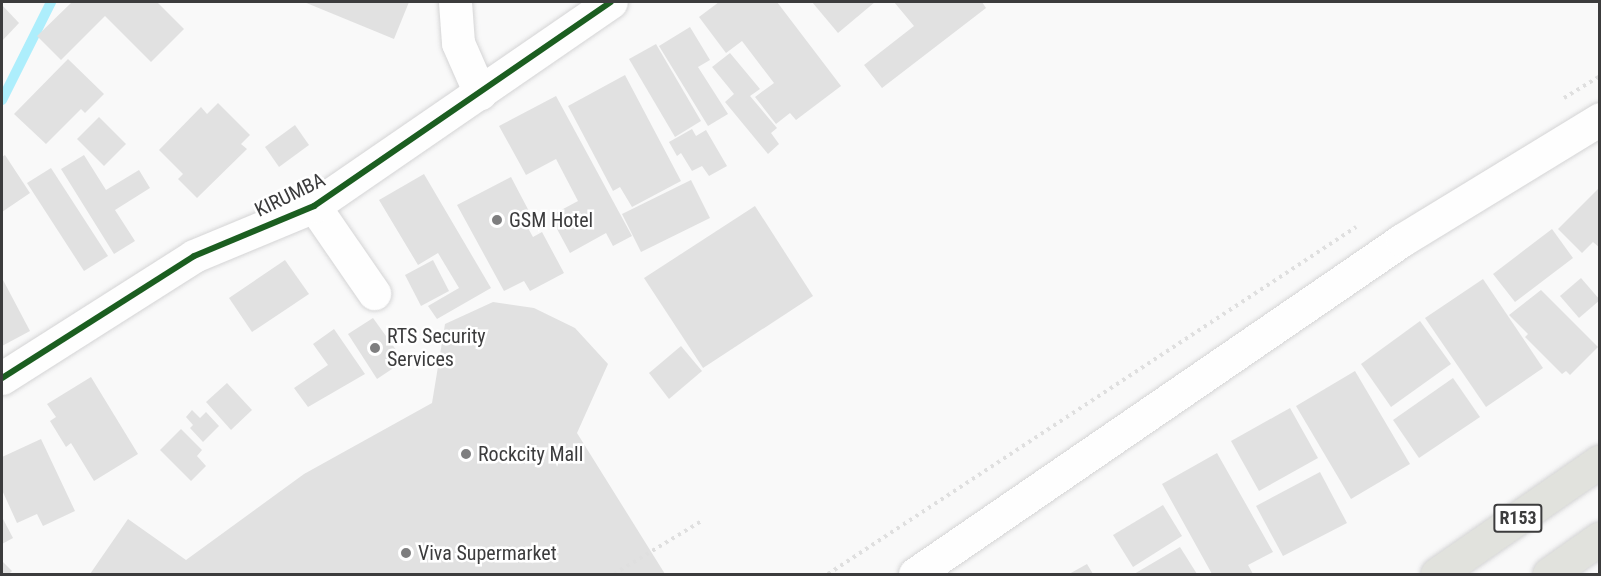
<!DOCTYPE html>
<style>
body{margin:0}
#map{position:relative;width:1601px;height:576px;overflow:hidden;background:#f9f9f9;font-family:"Roboto Condensed",sans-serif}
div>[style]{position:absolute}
.stream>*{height:10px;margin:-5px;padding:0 5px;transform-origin:5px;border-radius:5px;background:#adeefc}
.building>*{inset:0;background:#e1e1e1}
.path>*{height:4px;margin-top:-2px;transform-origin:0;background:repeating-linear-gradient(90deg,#dfdfdf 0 3px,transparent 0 7.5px)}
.roads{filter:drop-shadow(0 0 2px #d4d4d5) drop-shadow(0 0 2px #d4d4d5)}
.minor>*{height:33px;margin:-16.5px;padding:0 16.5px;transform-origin:16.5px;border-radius:16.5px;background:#fefefe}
.major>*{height:33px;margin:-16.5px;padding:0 16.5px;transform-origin:16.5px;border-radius:16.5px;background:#e1e2dd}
.cycleway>*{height:6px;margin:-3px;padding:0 3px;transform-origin:3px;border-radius:3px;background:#1b5e20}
.dots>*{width:16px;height:16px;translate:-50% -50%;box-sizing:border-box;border:3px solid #fff;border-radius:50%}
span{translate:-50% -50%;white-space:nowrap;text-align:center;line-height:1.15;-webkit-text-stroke:5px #fff;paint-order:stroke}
.shield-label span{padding:2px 4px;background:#fff;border:2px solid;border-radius:4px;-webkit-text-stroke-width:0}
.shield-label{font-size:18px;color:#3c3c3d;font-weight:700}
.street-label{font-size:20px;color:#3c3c3d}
.poi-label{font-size:20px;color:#3c3c3d}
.left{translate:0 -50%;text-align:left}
.frame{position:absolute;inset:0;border:3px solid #3c3c3d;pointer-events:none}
</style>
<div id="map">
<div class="stream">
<i style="left:2px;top:100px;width:110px;rotate:-63.4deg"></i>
</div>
<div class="building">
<i style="clip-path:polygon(72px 2px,157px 2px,184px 29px,151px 62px,105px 16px,61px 60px,37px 36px)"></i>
<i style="clip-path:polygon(304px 2px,409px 2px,394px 39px)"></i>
<i style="clip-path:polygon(719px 2px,777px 2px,841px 86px,796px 120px,790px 113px,776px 124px,755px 97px,774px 83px,742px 41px,726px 53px,699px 17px)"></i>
<i style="clip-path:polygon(812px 2px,875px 2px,838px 33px)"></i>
<i style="clip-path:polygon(894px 2px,982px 2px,986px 8px,882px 88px,864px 65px,914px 26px)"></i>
<i style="clip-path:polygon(2px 5px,19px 23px,2px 41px)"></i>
<i style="clip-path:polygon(690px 27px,710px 60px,698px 67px,728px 114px,708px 126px,659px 46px)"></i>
<i style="clip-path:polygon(656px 44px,701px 121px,675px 137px,629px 59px)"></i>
<i style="clip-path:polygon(730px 53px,760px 89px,750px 96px,777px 128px,771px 133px,779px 144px,768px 154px,725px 102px,734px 94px,712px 67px)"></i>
<i style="clip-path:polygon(68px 59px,104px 94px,85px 113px,81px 109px,46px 144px,14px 114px)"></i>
<i style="clip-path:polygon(625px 75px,681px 181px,632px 207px,620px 187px,613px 191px,568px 106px)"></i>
<i style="clip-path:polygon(556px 96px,632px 236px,613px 246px,606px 233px,570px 253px,550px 216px,578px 201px,556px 159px,526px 175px,499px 126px)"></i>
<i style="clip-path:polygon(218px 103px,250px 135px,241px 144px,247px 149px,197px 198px,178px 179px,183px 174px,159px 150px,201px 107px,207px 114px)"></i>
<i style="clip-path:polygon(99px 117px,126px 144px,104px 166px,77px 139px)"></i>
<i style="clip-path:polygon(295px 125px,309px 145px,279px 167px,265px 147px)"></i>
<i style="clip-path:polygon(692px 129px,696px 136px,706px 130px,727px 166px,709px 176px,702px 166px,692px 171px,681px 153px,677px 156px,669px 142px)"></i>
<i style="clip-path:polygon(5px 155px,30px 193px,2px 212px,2px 157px)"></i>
<i style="clip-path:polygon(84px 155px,106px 190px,139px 170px,150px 188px,115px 210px,135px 241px,114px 254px,61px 169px)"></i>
<i style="clip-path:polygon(51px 168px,108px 256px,84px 271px,27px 183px)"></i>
<i style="clip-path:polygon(424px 174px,491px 288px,437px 319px,428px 306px,459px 288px,438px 253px,418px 265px,379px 200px)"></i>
<i style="clip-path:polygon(511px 177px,531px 215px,523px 219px,533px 237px,542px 232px,564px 273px,530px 291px,524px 281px,504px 291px,457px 205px)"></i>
<i style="clip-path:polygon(691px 180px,710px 218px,641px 252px,622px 214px)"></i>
<i style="clip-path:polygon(1600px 187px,1600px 248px,1593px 242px,1582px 253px,1558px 229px)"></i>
<i style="clip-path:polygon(755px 206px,813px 296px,703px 368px,644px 278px)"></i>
<i style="clip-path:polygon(1552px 229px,1573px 258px,1515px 302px,1493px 274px)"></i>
<i style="clip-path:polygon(285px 260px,309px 294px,252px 332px,229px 298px)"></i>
<i style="clip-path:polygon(433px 260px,449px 291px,421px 306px,405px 275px)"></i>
<i style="clip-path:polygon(2px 278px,30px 331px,2px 346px)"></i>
<i style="clip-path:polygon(1581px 278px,1600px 300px,1579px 318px,1560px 296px)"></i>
<i style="clip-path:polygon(1483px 279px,1543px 368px,1486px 407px,1425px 318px)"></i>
<i style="clip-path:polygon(1541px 290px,1598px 347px,1570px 375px,1566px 371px,1562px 374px,1525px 337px,1528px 334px,1509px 315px)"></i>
<i style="clip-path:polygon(493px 302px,534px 308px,575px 328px,608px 364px,577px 433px,665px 574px,90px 574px,128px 519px,186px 560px,304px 474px,432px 403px,445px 324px)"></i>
<i style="clip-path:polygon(373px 318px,404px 361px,377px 379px,348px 334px)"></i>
<i style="clip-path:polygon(1420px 321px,1451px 364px,1391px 407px,1361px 364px)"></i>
<i style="clip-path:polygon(334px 329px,365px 374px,308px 407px,294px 388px,328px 365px,313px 344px)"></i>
<i style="clip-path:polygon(681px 346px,702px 371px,669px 399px,649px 373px)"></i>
<i style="clip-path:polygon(1355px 371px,1410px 464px,1351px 499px,1296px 406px)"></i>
<i style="clip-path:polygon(91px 377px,138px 454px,94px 481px,71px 443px,66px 447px,50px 421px,56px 417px,47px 404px)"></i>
<i style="clip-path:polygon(1453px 378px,1480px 417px,1419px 458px,1393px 420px)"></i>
<i style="clip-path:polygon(227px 383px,252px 410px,231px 430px,206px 402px)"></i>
<i style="clip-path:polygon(1290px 408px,1318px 458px,1259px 491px,1231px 441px)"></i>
<i style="clip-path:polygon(192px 410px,200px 418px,206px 412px,219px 426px,203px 442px,190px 428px,193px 425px,186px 417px)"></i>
<i style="clip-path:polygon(181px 429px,202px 450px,197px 456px,206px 466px,191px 481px,160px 450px)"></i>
<i style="clip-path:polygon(41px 439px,75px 511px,43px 526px,37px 514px,17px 523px,2px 490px,2px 457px)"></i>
<i style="clip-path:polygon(1217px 453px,1273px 552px,1248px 565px,1253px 574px,1212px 574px,1162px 484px)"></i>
<i style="clip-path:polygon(1320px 472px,1347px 523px,1283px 556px,1256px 506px)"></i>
<i style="clip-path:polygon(1163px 505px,1182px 536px,1133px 567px,1113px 535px)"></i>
<i style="clip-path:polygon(2px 517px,13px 538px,2px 544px)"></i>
<i style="clip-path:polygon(1180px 547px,1197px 574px,1134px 574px)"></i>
<i style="clip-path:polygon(2px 561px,12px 571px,9px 574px,2px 574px)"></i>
<i style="clip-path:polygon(1087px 564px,1093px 574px,1069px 574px)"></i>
</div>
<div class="path">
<i style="left:1564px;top:98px;width:42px;rotate:-31.4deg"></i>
<i style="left:614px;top:574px;width:104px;rotate:-31.2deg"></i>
<i style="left:828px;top:574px;width:632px;rotate:-33.31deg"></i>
</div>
<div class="roads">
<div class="minor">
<i style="left:455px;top:2px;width:41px;rotate:85.8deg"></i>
<i style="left:458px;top:43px;width:55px;rotate:66.3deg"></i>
<i style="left:314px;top:206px;width:106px;rotate:55.4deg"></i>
<i style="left:2px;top:378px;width:227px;rotate:-32.4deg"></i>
<i style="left:194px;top:256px;width:130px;rotate:-22.6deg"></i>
<i style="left:314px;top:206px;width:360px;rotate:-34.5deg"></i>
<i style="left:915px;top:574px;width:591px;rotate:-34.44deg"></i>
<i style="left:1402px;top:240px;width:232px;rotate:-31.4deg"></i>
</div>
<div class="major">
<i style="left:1437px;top:574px;width:198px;rotate:-34.7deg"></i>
<i style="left:1549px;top:574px;width:62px;rotate:-35.2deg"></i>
</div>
</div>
<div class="cycleway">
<i style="left:2px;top:378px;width:227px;rotate:-32.4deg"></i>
<i style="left:194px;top:256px;width:130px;rotate:-22.6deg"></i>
<i style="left:314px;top:206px;width:360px;rotate:-34.5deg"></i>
</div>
<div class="dots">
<i style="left:497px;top:220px;background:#7e7e7f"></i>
<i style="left:375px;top:348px;background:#7e7e7f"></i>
<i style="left:466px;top:454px;background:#7e7e7f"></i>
<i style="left:406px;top:553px;background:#7e7e7f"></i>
</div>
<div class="shield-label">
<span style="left:1518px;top:518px">R153</span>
</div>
<div class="street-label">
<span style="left:290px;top:195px;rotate:-26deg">KIRUMBA</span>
</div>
<div class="poi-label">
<span class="left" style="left:509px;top:220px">GSM Hotel</span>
<span class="left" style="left:387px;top:348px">RTS Security<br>Services</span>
<span class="left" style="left:478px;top:454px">Rockcity Mall</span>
<span class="left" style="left:418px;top:553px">Viva Supermarket</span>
</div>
<div class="frame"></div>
</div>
